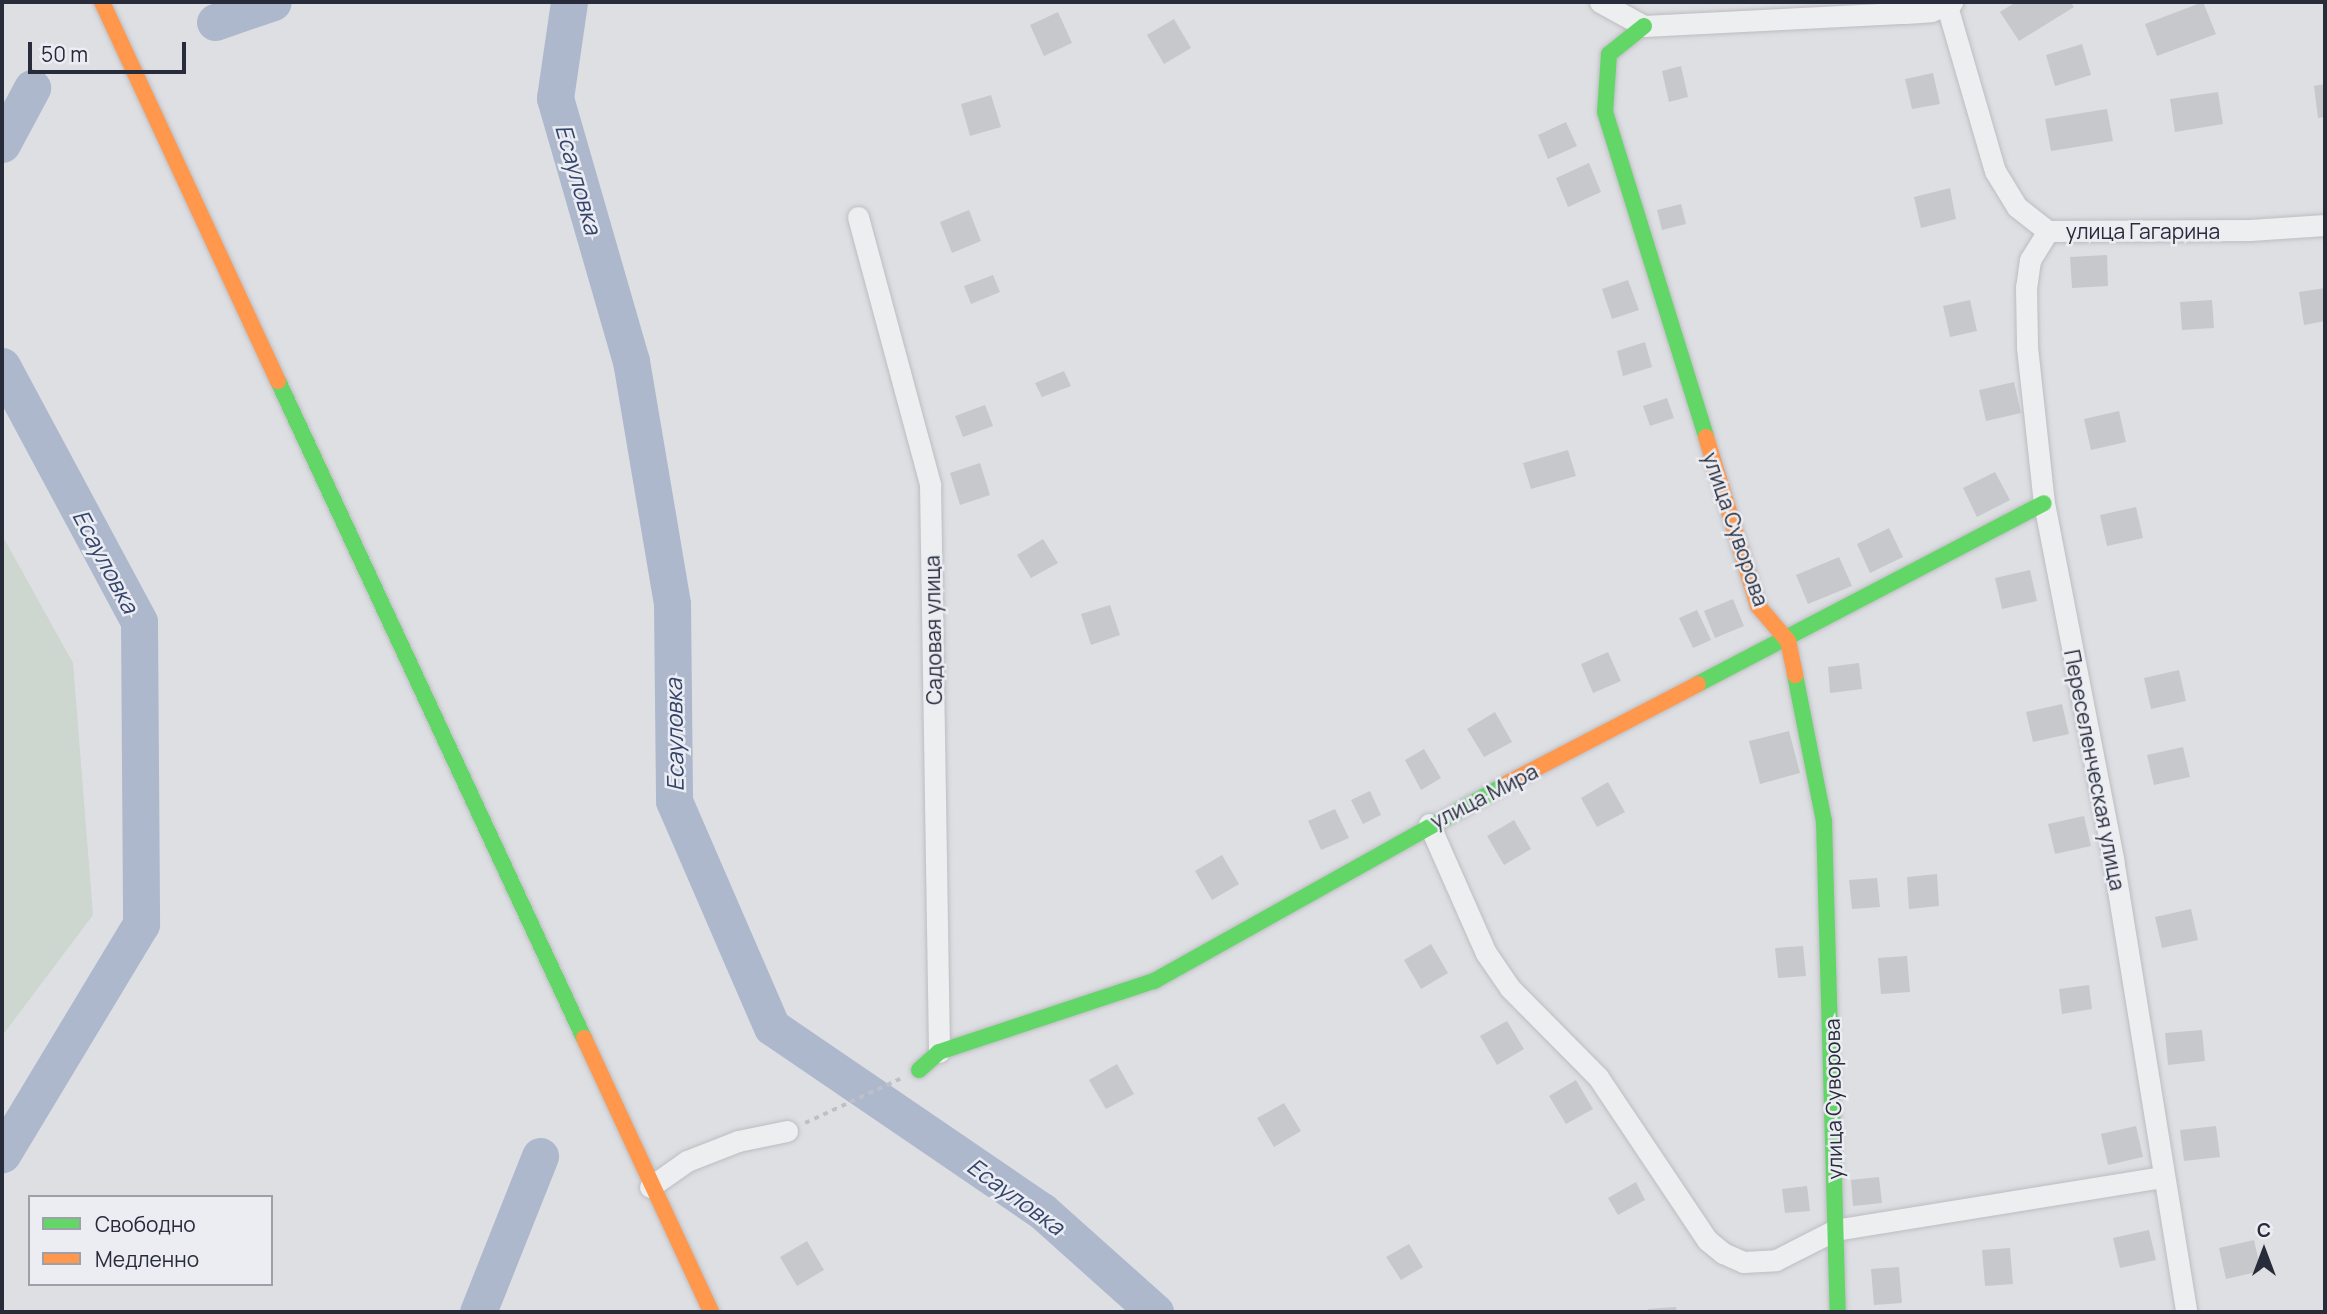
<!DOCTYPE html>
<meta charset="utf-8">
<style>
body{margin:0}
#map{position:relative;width:2327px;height:1314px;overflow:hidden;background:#dedfe3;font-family:Manrope,sans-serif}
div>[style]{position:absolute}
.green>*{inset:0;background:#cdd6cf}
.river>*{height:37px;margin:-18.5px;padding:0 18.5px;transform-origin:18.5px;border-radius:18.5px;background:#aeb8cd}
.building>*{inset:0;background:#c7c8cb}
.path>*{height:3.5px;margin-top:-1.75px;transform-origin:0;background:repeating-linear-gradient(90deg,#bfc0c5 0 5px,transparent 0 10px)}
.roads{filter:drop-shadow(0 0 2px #bcbdc1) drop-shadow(0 0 2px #bcbdc1)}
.street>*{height:21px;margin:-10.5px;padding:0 10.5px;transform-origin:10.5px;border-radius:10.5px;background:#edeef0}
.fast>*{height:16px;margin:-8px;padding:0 8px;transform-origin:8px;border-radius:8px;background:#63d668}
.slow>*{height:16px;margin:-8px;padding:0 8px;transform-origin:8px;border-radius:8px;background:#ff974d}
span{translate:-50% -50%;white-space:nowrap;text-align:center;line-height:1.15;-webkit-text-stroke:5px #ebedf3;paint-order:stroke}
.street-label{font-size:21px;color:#272b3a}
.water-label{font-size:23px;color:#34446b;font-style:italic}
.frame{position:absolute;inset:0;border:4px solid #272b3a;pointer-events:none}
.legend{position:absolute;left:28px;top:1195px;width:245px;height:91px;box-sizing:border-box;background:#ebedf3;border:2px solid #9d9fa9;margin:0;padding:9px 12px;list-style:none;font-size:21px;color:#272b3a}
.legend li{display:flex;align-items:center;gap:14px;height:35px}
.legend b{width:35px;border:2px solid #9d9fa9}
.north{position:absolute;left:2229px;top:1216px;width:70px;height:70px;-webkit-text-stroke:5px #ebedf3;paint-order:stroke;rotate:0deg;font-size:19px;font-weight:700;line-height:28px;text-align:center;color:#272b3a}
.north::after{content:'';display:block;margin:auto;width:24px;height:32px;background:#272b3a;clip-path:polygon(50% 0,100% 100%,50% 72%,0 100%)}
.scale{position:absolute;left:28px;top:42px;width:158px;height:32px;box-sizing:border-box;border:4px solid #272b3a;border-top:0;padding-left:9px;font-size:21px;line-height:24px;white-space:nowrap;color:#272b3a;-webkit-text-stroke:5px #ebedf3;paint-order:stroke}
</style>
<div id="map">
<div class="green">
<i style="clip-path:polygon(2px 535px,73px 663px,93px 915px,2px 1036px)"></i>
</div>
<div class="river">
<i style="left:569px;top:2px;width:97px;rotate:98.3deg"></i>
<i style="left:555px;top:98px;width:274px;rotate:73.9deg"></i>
<i style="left:631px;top:361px;width:246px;rotate:80.4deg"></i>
<i style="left:672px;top:604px;width:197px;rotate:89.4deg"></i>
<i style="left:674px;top:801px;width:246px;rotate:66.6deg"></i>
<i style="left:772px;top:1027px;width:327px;rotate:34.3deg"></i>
<i style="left:1042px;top:1211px;width:152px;rotate:41.8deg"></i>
<i style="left:215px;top:22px;width:61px;rotate:-19deg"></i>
<i style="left:2px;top:144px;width:64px;rotate:-61.8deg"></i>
<i style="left:2px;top:366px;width:290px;rotate:61.8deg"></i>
<i style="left:139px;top:622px;width:302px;rotate:89.6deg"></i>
<i style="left:141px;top:924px;width:269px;rotate:121.1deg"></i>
<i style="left:478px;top:1312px;width:168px;rotate:-68.3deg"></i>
</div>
<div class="building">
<i style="clip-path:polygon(2016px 2px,2070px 2px,2074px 7px,2019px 41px,2000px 12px)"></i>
<i style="clip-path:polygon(2203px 2px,2216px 34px,2157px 56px,2145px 24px)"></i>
<i style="clip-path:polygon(1058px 12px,1072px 43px,1044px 56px,1030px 25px)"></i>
<i style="clip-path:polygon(1174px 19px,1191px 48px,1164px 64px,1147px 35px)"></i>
<i style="clip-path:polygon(2082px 44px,2091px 75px,2055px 86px,2046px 55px)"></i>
<i style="clip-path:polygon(1681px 66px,1688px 97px,1669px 102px,1662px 71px)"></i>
<i style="clip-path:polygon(1933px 73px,1940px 104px,1912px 109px,1905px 79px)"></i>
<i style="clip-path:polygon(2325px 84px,2325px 117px,2318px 118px,2314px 86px)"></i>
<i style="clip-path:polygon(2218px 92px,2223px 124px,2175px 132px,2170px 99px)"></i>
<i style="clip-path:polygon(991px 95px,1001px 127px,970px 136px,961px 104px)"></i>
<i style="clip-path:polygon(2107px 109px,2113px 141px,2051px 151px,2045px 119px)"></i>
<i style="clip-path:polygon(1566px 122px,1577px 146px,1548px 159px,1538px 135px)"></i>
<i style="clip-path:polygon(1589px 163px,1601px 192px,1568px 207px,1556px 178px)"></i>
<i style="clip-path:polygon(1950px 188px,1956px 219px,1921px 228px,1914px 197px)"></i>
<i style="clip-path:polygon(1681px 204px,1686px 224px,1662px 230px,1657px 210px)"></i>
<i style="clip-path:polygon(969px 210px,981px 241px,952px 253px,940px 222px)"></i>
<i style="clip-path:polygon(2107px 255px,2108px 286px,2072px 288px,2070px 257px)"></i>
<i style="clip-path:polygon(993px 275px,1000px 292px,971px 304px,964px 286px)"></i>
<i style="clip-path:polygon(1628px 280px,1639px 310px,1612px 319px,1602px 289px)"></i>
<i style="clip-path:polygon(2325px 288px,2325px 321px,2304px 325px,2299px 292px)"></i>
<i style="clip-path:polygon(1970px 300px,1977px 331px,1950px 337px,1943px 306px)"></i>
<i style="clip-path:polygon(2212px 300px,2214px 328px,2182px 330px,2180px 302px)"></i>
<i style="clip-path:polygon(1645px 342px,1652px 367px,1623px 376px,1617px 351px)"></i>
<i style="clip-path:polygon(1064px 371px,1071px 386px,1042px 397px,1035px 383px)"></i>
<i style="clip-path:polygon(2014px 382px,2021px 413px,1986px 421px,1979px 390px)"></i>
<i style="clip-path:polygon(1667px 398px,1674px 418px,1650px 426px,1643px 406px)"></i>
<i style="clip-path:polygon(985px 405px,993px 426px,963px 437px,955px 416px)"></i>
<i style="clip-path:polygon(2119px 411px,2126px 442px,2091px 450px,2084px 419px)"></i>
<i style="clip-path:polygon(1568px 450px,1576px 476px,1531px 489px,1523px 463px)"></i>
<i style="clip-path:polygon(980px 463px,990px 495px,960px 505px,950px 473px)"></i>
<i style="clip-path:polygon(1995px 472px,2010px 500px,1977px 517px,1963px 488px)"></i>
<i style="clip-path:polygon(2136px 507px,2143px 538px,2107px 546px,2100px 515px)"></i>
<i style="clip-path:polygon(1889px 528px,1903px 557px,1870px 573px,1857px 544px)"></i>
<i style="clip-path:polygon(1043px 539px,1058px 563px,1031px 578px,1017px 555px)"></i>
<i style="clip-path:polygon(1839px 557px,1852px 586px,1808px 604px,1796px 575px)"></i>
<i style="clip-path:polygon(2030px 570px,2037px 601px,2002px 609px,1995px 578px)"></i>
<i style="clip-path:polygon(1733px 599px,1744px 626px,1715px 638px,1704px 611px)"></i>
<i style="clip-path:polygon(1110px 605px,1120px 635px,1091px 645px,1081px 614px)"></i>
<i style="clip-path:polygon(1697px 610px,1711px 640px,1693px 648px,1679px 618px)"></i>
<i style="clip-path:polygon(1608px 652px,1621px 681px,1593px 693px,1581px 664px)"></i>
<i style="clip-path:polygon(1859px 663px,1862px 689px,1830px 693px,1828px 667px)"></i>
<i style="clip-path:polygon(2179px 670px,2186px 701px,2151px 709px,2144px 678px)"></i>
<i style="clip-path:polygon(2062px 704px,2069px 734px,2033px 742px,2026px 712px)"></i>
<i style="clip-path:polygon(1495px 712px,1512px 742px,1484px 757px,1467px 729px)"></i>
<i style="clip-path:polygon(1789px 731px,1800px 773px,1760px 784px,1749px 741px)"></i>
<i style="clip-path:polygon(2183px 747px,2190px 777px,2154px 785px,2147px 755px)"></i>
<i style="clip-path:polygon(1424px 749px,1441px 778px,1421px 790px,1405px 760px)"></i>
<i style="clip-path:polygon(1608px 782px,1625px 812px,1597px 827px,1581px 798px)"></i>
<i style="clip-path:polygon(1370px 791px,1381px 815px,1363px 824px,1351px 800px)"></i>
<i style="clip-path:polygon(1335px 809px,1349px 838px,1321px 850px,1308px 821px)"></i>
<i style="clip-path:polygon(2084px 816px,2091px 846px,2055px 854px,2048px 824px)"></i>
<i style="clip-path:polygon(1514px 820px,1531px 849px,1504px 865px,1487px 836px)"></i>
<i style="clip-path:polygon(1222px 855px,1239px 884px,1212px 900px,1195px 871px)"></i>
<i style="clip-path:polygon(1937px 874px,1939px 906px,1909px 909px,1907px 877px)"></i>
<i style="clip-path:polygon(1877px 878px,1880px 907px,1852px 909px,1849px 880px)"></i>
<i style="clip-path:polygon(2191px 909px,2198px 940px,2162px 948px,2155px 917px)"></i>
<i style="clip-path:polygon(1431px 944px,1448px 973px,1421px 989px,1404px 960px)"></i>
<i style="clip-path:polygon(1803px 946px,1806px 976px,1778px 978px,1775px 948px)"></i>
<i style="clip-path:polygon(1907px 956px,1910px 992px,1881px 994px,1878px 958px)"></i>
<i style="clip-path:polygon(2089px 985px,2092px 1009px,2062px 1014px,2059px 989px)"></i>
<i style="clip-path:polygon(1507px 1021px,1524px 1049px,1497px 1065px,1480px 1036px)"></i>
<i style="clip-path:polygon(2202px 1030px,2205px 1061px,2168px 1065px,2165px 1033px)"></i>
<i style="clip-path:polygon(1117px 1064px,1134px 1094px,1106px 1109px,1089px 1080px)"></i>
<i style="clip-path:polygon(1576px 1080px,1593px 1109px,1566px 1124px,1549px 1096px)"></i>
<i style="clip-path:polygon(1284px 1103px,1301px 1131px,1274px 1147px,1257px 1118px)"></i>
<i style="clip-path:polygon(2136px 1126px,2143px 1157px,2108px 1165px,2101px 1134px)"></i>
<i style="clip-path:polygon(2216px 1126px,2220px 1157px,2184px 1161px,2180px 1130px)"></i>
<i style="clip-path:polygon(1879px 1177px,1882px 1203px,1853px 1206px,1851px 1180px)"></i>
<i style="clip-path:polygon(1636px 1182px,1645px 1200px,1618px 1215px,1608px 1198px)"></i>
<i style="clip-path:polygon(1807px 1186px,1810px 1211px,1785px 1213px,1782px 1189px)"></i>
<i style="clip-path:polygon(2149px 1230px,2156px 1260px,2120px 1268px,2113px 1238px)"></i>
<i style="clip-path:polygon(2254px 1240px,2261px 1271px,2226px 1279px,2219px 1248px)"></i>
<i style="clip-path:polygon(807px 1241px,824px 1270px,797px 1286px,780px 1257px)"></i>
<i style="clip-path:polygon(1409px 1244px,1423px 1267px,1401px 1280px,1386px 1257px)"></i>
<i style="clip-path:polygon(2010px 1248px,2013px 1284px,1985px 1286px,1982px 1250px)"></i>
<i style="clip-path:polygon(1899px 1267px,1902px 1303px,1874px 1305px,1871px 1269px)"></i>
<i style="clip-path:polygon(1676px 1307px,1677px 1312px,1648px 1312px,1648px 1309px)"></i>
</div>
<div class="path">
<i style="left:805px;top:1123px;width:105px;rotate:-24.9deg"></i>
</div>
<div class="roads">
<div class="street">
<i style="left:1600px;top:2px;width:50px;rotate:28.6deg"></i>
<i style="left:1644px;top:26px;width:261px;rotate:-2.9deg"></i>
<i style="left:1905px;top:13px;width:26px;rotate:-4deg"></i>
<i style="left:1931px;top:11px;width:23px;rotate:-23deg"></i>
<i style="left:1947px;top:6px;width:172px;rotate:73.8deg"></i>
<i style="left:1995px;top:171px;width:42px;rotate:58.6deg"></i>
<i style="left:2017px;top:207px;width:39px;rotate:38deg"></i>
<i style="left:2048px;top:231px;width:202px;rotate:-0.3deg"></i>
<i style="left:2250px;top:230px;width:75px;rotate:-3.8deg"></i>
<i style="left:858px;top:217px;width:277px;rotate:74.9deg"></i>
<i style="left:930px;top:484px;width:568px;rotate:89.09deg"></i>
<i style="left:2048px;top:231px;width:34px;rotate:122deg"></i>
<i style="left:2030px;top:260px;width:27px;rotate:98deg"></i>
<i style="left:2026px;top:287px;width:60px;rotate:89deg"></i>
<i style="left:2027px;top:347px;width:157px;rotate:83.8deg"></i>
<i style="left:2044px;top:503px;width:363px;rotate:79deg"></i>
<i style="left:2113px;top:859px;width:459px;rotate:80.8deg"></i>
<i style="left:1429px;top:824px;width:141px;rotate:66.2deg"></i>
<i style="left:1486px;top:953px;width:42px;rotate:55.6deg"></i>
<i style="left:1510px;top:988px;width:125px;rotate:45.3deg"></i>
<i style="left:1598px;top:1077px;width:196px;rotate:56.2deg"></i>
<i style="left:1707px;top:1240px;width:21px;rotate:39deg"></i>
<i style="left:1723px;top:1253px;width:22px;rotate:24deg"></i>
<i style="left:1743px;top:1262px;width:33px;rotate:-3deg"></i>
<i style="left:1776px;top:1260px;width:66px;rotate:-27deg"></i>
<i style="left:1835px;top:1230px;width:331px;rotate:-9.2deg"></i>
<i style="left:650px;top:1187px;width:45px;rotate:-35.1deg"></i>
<i style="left:687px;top:1161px;width:55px;rotate:-21.4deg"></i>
<i style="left:738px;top:1141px;width:50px;rotate:-11.5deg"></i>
</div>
<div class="fast">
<i style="left:1644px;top:26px;width:45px;rotate:141.3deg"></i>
<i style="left:1609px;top:54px;width:58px;rotate:93.9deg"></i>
<i style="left:1605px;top:112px;width:340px;rotate:72.7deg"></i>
<i style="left:278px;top:381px;width:725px;rotate:65.03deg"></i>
<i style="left:1795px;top:675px;width:149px;rotate:78.8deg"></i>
<i style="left:1824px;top:821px;width:491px;rotate:88.4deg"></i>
<i style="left:1698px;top:684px;width:390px;rotate:-27.6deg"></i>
<i style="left:919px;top:1070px;width:27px;rotate:-42deg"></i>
<i style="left:939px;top:1052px;width:226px;rotate:-18.3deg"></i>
<i style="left:1154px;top:981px;width:406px;rotate:-29.2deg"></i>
</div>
<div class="slow">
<i style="left:102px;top:2px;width:418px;rotate:65.1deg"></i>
<i style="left:1706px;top:437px;width:177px;rotate:72.9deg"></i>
<i style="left:1758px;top:606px;width:46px;rotate:49.4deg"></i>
<i style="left:1788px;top:641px;width:35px;rotate:78deg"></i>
<i style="left:1508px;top:783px;width:214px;rotate:-27.5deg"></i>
<i style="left:584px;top:1038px;width:302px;rotate:65.1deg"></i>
</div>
</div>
<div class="street-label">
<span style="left:2143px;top:231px">улица Гагарина</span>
<span style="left:1736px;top:529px;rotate:71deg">улица Суворова</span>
<span style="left:933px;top:630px;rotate:-91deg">Садовая улица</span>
<span style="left:2095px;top:770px;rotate:79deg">Переселенческая улица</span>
<span style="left:1484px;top:796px;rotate:-27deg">улица Мира</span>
<span style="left:1833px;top:1099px;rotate:-91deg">улица Суворова</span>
</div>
<div class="water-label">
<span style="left:579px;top:179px;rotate:74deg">Есауловка</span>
<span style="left:106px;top:561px;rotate:62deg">Есауловка</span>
<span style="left:674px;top:735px;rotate:-91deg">Есауловка</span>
<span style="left:1016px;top:1196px;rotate:36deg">Есауловка</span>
</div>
<div class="frame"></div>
<ul class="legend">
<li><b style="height:9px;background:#63d668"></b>Свободно</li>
<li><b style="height:9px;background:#ff974d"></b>Медленно</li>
</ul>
<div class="north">С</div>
<div class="scale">50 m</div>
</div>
